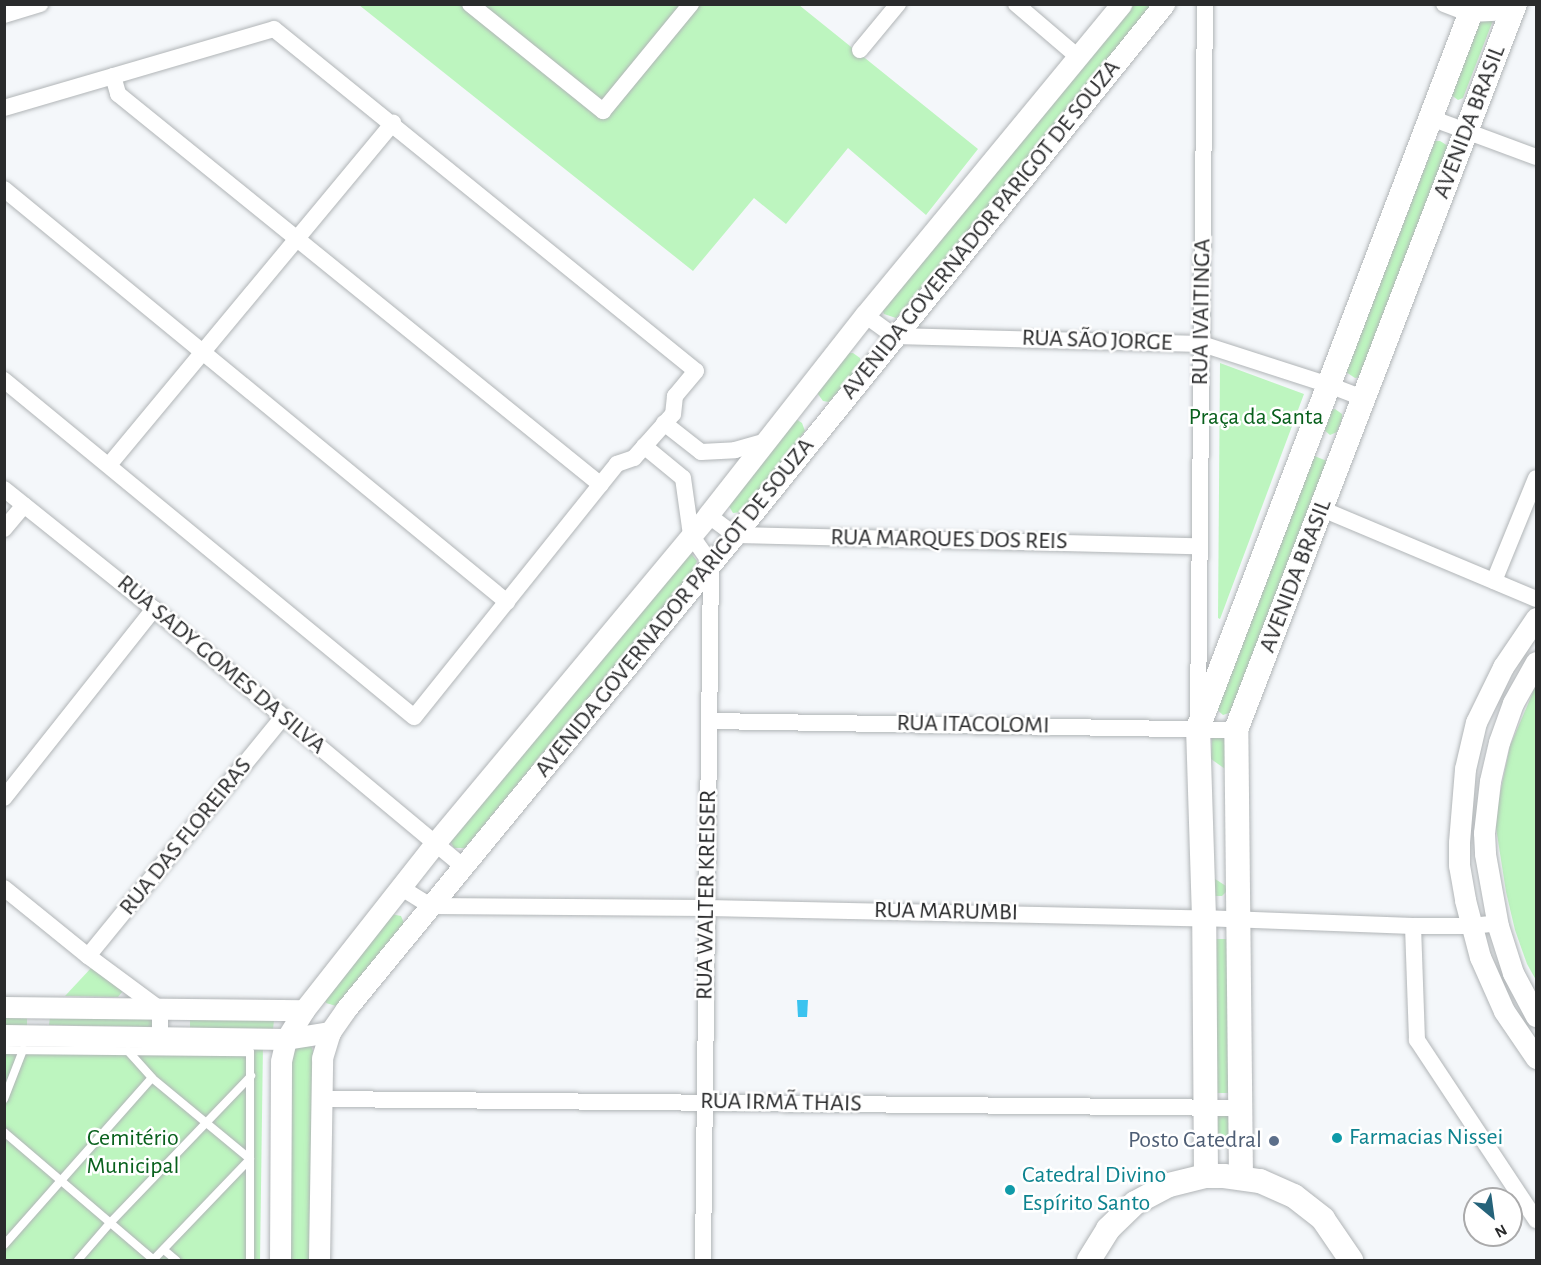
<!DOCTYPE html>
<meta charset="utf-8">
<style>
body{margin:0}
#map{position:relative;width:1541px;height:1265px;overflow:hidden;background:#f4f7fa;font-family:"Alegreya Sans",sans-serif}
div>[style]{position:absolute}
.green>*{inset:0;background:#bdf5bf}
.water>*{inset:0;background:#3ac3ef}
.roads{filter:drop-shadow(0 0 2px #b1b5b7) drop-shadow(0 0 2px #b1b5b7)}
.service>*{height:8px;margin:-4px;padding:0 4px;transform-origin:4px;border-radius:4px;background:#fff}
.minor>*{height:16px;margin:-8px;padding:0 8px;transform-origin:8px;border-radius:8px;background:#fff}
.tertiary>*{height:21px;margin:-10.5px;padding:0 10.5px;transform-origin:10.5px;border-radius:10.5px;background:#fff}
.secondary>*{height:24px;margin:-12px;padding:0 12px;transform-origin:12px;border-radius:12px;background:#fff}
.dots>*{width:16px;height:16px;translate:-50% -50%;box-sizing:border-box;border:3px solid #fff;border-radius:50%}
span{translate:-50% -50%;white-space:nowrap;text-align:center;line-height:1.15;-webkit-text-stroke:5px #fff;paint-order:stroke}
.street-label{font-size:24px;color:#2a2b2c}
.park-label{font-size:24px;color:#08601c}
.culture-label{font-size:24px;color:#0d838f}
.left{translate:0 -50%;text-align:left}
.service-label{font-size:24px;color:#4e5e75}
.right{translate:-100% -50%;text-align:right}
.frame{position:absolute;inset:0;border:6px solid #2a2b2c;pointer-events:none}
.north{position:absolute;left:1463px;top:1187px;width:60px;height:60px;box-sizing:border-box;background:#fff;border:2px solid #aaaaab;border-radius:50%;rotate:151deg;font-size:16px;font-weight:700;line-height:24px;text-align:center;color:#2a2b2c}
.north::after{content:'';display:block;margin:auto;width:21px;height:27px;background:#25637a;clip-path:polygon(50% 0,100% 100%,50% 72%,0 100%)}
</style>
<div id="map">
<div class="green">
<i style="clip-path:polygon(359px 5px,799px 5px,978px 149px,926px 215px,848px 148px,786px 224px,754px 198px,693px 271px)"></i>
<i style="clip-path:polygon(1126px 5px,1152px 5px,899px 315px,896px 318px,884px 314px,882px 309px)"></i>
<i style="clip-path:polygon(1484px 5px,1499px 5px,1463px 98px,1458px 100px,1450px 94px)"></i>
<i style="clip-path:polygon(1435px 141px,1440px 141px,1448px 146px,1360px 377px,1355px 378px,1346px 372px)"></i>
<i style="clip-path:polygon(845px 353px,853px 353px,860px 358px,861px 365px,829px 402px,823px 401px,815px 390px)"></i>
<i style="clip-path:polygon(1220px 363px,1304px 394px,1220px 619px,1218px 618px)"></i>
<i style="clip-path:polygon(1335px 409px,1342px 414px,1342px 419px,1337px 432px,1330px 435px,1323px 429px,1331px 410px)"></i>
<i style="clip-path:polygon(796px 419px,802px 423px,805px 431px,741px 512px,733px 513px,726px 501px)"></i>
<i style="clip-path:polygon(1312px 455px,1327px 461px,1232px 712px,1223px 715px,1215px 708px)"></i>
<i style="clip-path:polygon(690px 552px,697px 561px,694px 569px,465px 848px,454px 848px,449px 839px)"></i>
<i style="clip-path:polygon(1536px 685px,1536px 980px,1527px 964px,1515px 930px,1506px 892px,1496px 828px,1498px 803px,1510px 746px)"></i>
<i style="clip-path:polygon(1224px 735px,1228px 771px,1211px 759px,1212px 737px)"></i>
<i style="clip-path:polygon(1212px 877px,1226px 886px,1226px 892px,1222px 896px,1214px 896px)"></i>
<i style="clip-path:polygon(391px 914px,401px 916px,404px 923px,336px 1006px,326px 1003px,323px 993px)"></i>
<i style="clip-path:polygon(1213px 939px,1230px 939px,1231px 1093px,1214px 1093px)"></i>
<i style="clip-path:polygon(92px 967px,123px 991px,118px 997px,65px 996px)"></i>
<i style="clip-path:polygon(5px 1017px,27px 1018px,27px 1027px,5px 1026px)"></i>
<i style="clip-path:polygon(50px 1017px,157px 1019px,157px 1027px,49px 1025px)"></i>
<i style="clip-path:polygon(190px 1019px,274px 1020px,273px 1029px,190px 1028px)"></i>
<i style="clip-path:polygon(310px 1043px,313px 1051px,311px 1260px,290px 1260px,292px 1052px,294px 1046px)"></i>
<i style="clip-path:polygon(4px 1044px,263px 1044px,260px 1260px,5px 1260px)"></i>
<i style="clip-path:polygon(1214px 1116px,1233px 1116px,1233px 1140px,1214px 1140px)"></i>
</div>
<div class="water">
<i style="clip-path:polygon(797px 1000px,808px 1000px,807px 1017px,798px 1017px)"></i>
</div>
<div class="roads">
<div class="service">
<i style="left:4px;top:1050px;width:246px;rotate:0.5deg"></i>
<i style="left:250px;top:1052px;width:208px;rotate:90deg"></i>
<i style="left:128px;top:1051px;width:36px;rotate:48deg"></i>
<i style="left:152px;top:1078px;width:127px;rotate:39.6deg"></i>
<i style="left:250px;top:1159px;width:140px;rotate:133.8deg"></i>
<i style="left:4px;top:1099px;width:53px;rotate:-68.8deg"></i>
<i style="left:4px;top:1132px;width:197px;rotate:40.5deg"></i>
<i style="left:4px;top:1245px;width:223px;rotate:-48.5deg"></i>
<i style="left:164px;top:1250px;width:16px;rotate:40deg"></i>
<i style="left:78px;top:1260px;width:49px;rotate:-49.1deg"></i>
<i style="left:110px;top:1223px;width:204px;rotate:-46.2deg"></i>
</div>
<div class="minor">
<i style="left:470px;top:4px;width:171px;rotate:38.8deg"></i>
<i style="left:603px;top:111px;width:139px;rotate:-50.6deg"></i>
<i style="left:1016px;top:4px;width:82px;rotate:40.5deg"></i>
<i style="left:1444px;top:4px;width:28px;rotate:21deg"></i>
<i style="left:1470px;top:14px;width:42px;rotate:-2.7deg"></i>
<i style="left:4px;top:15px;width:38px;rotate:-17deg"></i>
<i style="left:860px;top:50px;width:60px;rotate:-50.4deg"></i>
<i style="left:113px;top:76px;width:19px;rotate:74deg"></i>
<i style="left:118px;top:94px;width:621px;rotate:38.99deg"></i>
<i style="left:4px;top:108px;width:281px;rotate:-16.3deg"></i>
<i style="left:274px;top:29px;width:543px;rotate:39.02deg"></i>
<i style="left:696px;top:371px;width:33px;rotate:130deg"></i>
<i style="left:675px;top:396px;width:18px;rotate:96deg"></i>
<i style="left:673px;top:414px;width:59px;rotate:131.6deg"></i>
<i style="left:634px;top:458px;width:18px;rotate:161deg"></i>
<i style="left:617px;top:464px;width:324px;rotate:128.7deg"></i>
<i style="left:414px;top:717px;width:531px;rotate:-140.58deg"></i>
<i style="left:1431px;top:118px;width:112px;rotate:20.4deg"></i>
<i style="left:4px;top:189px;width:651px;rotate:39.39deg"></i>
<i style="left:865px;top:315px;width:36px;rotate:36deg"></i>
<i style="left:894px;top:336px;width:308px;rotate:1.5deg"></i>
<i style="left:1202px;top:344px;width:133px;rotate:17.9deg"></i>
<i style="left:1329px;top:385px;width:39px;rotate:21deg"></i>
<i style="left:664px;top:423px;width:47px;rotate:38.1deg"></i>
<i style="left:701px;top:452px;width:34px;rotate:-3deg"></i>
<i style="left:735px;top:450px;width:33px;rotate:-16deg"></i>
<i style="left:644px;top:446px;width:50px;rotate:39.4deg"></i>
<i style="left:683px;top:478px;width:58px;rotate:82deg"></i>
<i style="left:691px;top:535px;width:35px;rotate:55deg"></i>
<i style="left:711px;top:564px;width:696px;rotate:90.66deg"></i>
<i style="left:109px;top:465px;width:445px;rotate:-50.3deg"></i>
<i style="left:4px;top:489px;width:192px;rotate:38.7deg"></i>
<i style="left:154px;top:609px;width:402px;rotate:39.8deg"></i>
<i style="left:1322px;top:509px;width:232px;rotate:22.8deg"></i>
<i style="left:708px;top:515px;width:34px;rotate:37deg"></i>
<i style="left:735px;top:535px;width:463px;rotate:1.4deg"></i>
<i style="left:4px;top:529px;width:31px;rotate:-50deg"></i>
<i style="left:1494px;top:581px;width:111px;rotate:-67.8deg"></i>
<i style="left:1198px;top:716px;width:712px;rotate:-89.44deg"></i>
<i style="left:710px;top:721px;width:526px;rotate:0.98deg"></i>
<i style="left:4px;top:798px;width:241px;rotate:-51.6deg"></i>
<i style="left:400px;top:887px;width:36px;rotate:32deg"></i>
<i style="left:430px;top:906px;width:277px;rotate:0.4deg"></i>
<i style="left:707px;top:908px;width:497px;rotate:1.2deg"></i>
<i style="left:1204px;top:918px;width:209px;rotate:2.2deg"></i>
<i style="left:1413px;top:926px;width:58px"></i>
<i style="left:1471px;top:926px;width:27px;rotate:-6deg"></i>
<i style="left:4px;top:888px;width:108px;rotate:39deg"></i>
<i style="left:88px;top:956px;width:89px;rotate:36.4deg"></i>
<i style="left:160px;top:1009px;width:27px;rotate:90deg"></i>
<i style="left:1413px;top:926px;width:114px;rotate:88deg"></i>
<i style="left:1417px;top:1040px;width:216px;rotate:56.5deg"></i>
<i style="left:88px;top:956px;width:308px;rotate:-50.8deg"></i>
<i style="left:322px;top:1099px;width:918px;rotate:0.56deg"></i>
</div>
<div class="tertiary">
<i style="left:1536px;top:618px;width:59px;rotate:124deg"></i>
<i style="left:1503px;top:667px;width:61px;rotate:116.1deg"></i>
<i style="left:1476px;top:722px;width:48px;rotate:103.2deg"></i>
<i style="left:1465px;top:769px;width:73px;rotate:94.7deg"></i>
<i style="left:1459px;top:842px;width:23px;rotate:90deg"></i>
<i style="left:1459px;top:865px;width:36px;rotate:80deg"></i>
<i style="left:1465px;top:900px;width:59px;rotate:75.3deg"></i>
<i style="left:1480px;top:957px;width:59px;rotate:66deg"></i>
<i style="left:1504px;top:1011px;width:57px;rotate:55.8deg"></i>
<i style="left:1536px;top:662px;width:47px;rotate:119.3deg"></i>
<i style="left:1513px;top:703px;width:41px;rotate:109.7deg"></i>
<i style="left:1499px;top:742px;width:40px;rotate:103deg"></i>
<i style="left:1490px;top:781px;width:52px;rotate:96.6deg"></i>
<i style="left:1484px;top:833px;width:21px;rotate:87deg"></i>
<i style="left:1485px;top:854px;width:73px;rotate:79.8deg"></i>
<i style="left:1498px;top:926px;width:49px;rotate:72.3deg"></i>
<i style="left:1513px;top:973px;width:49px;rotate:61.9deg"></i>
<i style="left:4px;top:1007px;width:300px;rotate:0.6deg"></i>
<i style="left:4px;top:1035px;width:282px;rotate:0.8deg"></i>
<i style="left:286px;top:1039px;width:45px;rotate:-9deg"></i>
<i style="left:280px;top:1260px;width:199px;rotate:-89.7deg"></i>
<i style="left:281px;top:1061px;width:23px;rotate:-77deg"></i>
<i style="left:286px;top:1039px;width:34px;rotate:-58deg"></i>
<i style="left:304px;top:1010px;width:214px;rotate:-51.8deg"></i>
<i style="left:436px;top:842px;width:425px;rotate:-50.2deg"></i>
<i style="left:708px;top:515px;width:254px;rotate:-51.9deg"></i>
<i style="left:865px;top:315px;width:403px;rotate:-50.5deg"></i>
<i style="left:319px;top:1260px;width:202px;rotate:-89.1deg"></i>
<i style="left:322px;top:1058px;width:27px;rotate:-73deg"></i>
<i style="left:330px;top:1032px;width:28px;rotate:-55deg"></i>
<i style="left:346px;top:1009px;width:613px;rotate:-50.63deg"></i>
<i style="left:735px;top:535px;width:683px;rotate:-51.06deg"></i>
</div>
<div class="secondary">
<i style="left:1206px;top:1176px;width:258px;rotate:-90.4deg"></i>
<i style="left:1204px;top:918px;width:190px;rotate:-91.8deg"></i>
<i style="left:1198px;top:728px;width:775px;rotate:-69.13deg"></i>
<i style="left:1241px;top:1177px;width:447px;rotate:-90.6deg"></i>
<i style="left:1236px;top:730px;width:778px;rotate:-68.98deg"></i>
<i style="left:1089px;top:1260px;width:36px;rotate:-58deg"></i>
<i style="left:1108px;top:1229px;width:37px;rotate:-44deg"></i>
<i style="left:1135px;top:1203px;width:38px;rotate:-28deg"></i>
<i style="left:1169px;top:1185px;width:38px;rotate:-14deg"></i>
<i style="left:1206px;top:1176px;width:18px"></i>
<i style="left:1224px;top:1176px;width:36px;rotate:8deg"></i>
<i style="left:1260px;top:1181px;width:37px;rotate:24deg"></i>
<i style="left:1294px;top:1196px;width:37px;rotate:38deg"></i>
<i style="left:1323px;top:1219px;width:50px;rotate:55.7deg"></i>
</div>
</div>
<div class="dots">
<i style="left:1337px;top:1138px;background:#0f9aa8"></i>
<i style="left:1274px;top:1141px;background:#5c6f8a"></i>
<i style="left:1010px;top:1190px;background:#0f9aa8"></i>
</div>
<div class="street-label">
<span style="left:1470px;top:122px;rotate:-69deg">AVENIDA BRASIL</span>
<span style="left:981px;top:230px;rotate:-51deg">AVENIDA GOVERNADOR PARIGOT DE SOUZA</span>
<span style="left:1202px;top:312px;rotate:-89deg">RUA IVAITINGA</span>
<span style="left:1097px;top:341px;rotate:2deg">RUA SÃO JORGE</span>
<span style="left:949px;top:540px;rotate:1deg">RUA MARQUES DOS REIS</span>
<span style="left:1296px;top:576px;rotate:-69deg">AVENIDA BRASIL</span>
<span style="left:675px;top:608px;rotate:-51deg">AVENIDA GOVERNADOR PARIGOT DE SOUZA</span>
<span style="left:221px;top:665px;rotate:40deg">RUA SADY GOMES DA SILVA</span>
<span style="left:973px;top:725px;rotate:1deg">RUA ITACOLOMI</span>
<span style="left:186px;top:837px;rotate:-51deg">RUA DAS FLOREIRAS</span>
<span style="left:707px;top:895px;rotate:-89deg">RUA WALTER KREISER</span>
<span style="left:946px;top:912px;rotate:1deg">RUA MARUMBI</span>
<span style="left:781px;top:1103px;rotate:1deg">RUA IRMÃ THAIS</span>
</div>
<div class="park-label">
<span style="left:1256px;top:418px">Praça da Santa</span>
<span style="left:133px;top:1153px">Cemitério<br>Municipal</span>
</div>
<div class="culture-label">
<span class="left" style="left:1349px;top:1138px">Farmacias Nissei</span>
<span class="left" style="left:1022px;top:1190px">Catedral Divino<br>Espírito Santo</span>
</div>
<div class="service-label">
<span class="right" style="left:1262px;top:1141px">Posto Catedral</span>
</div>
<div class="frame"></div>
<div class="north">N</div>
</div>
